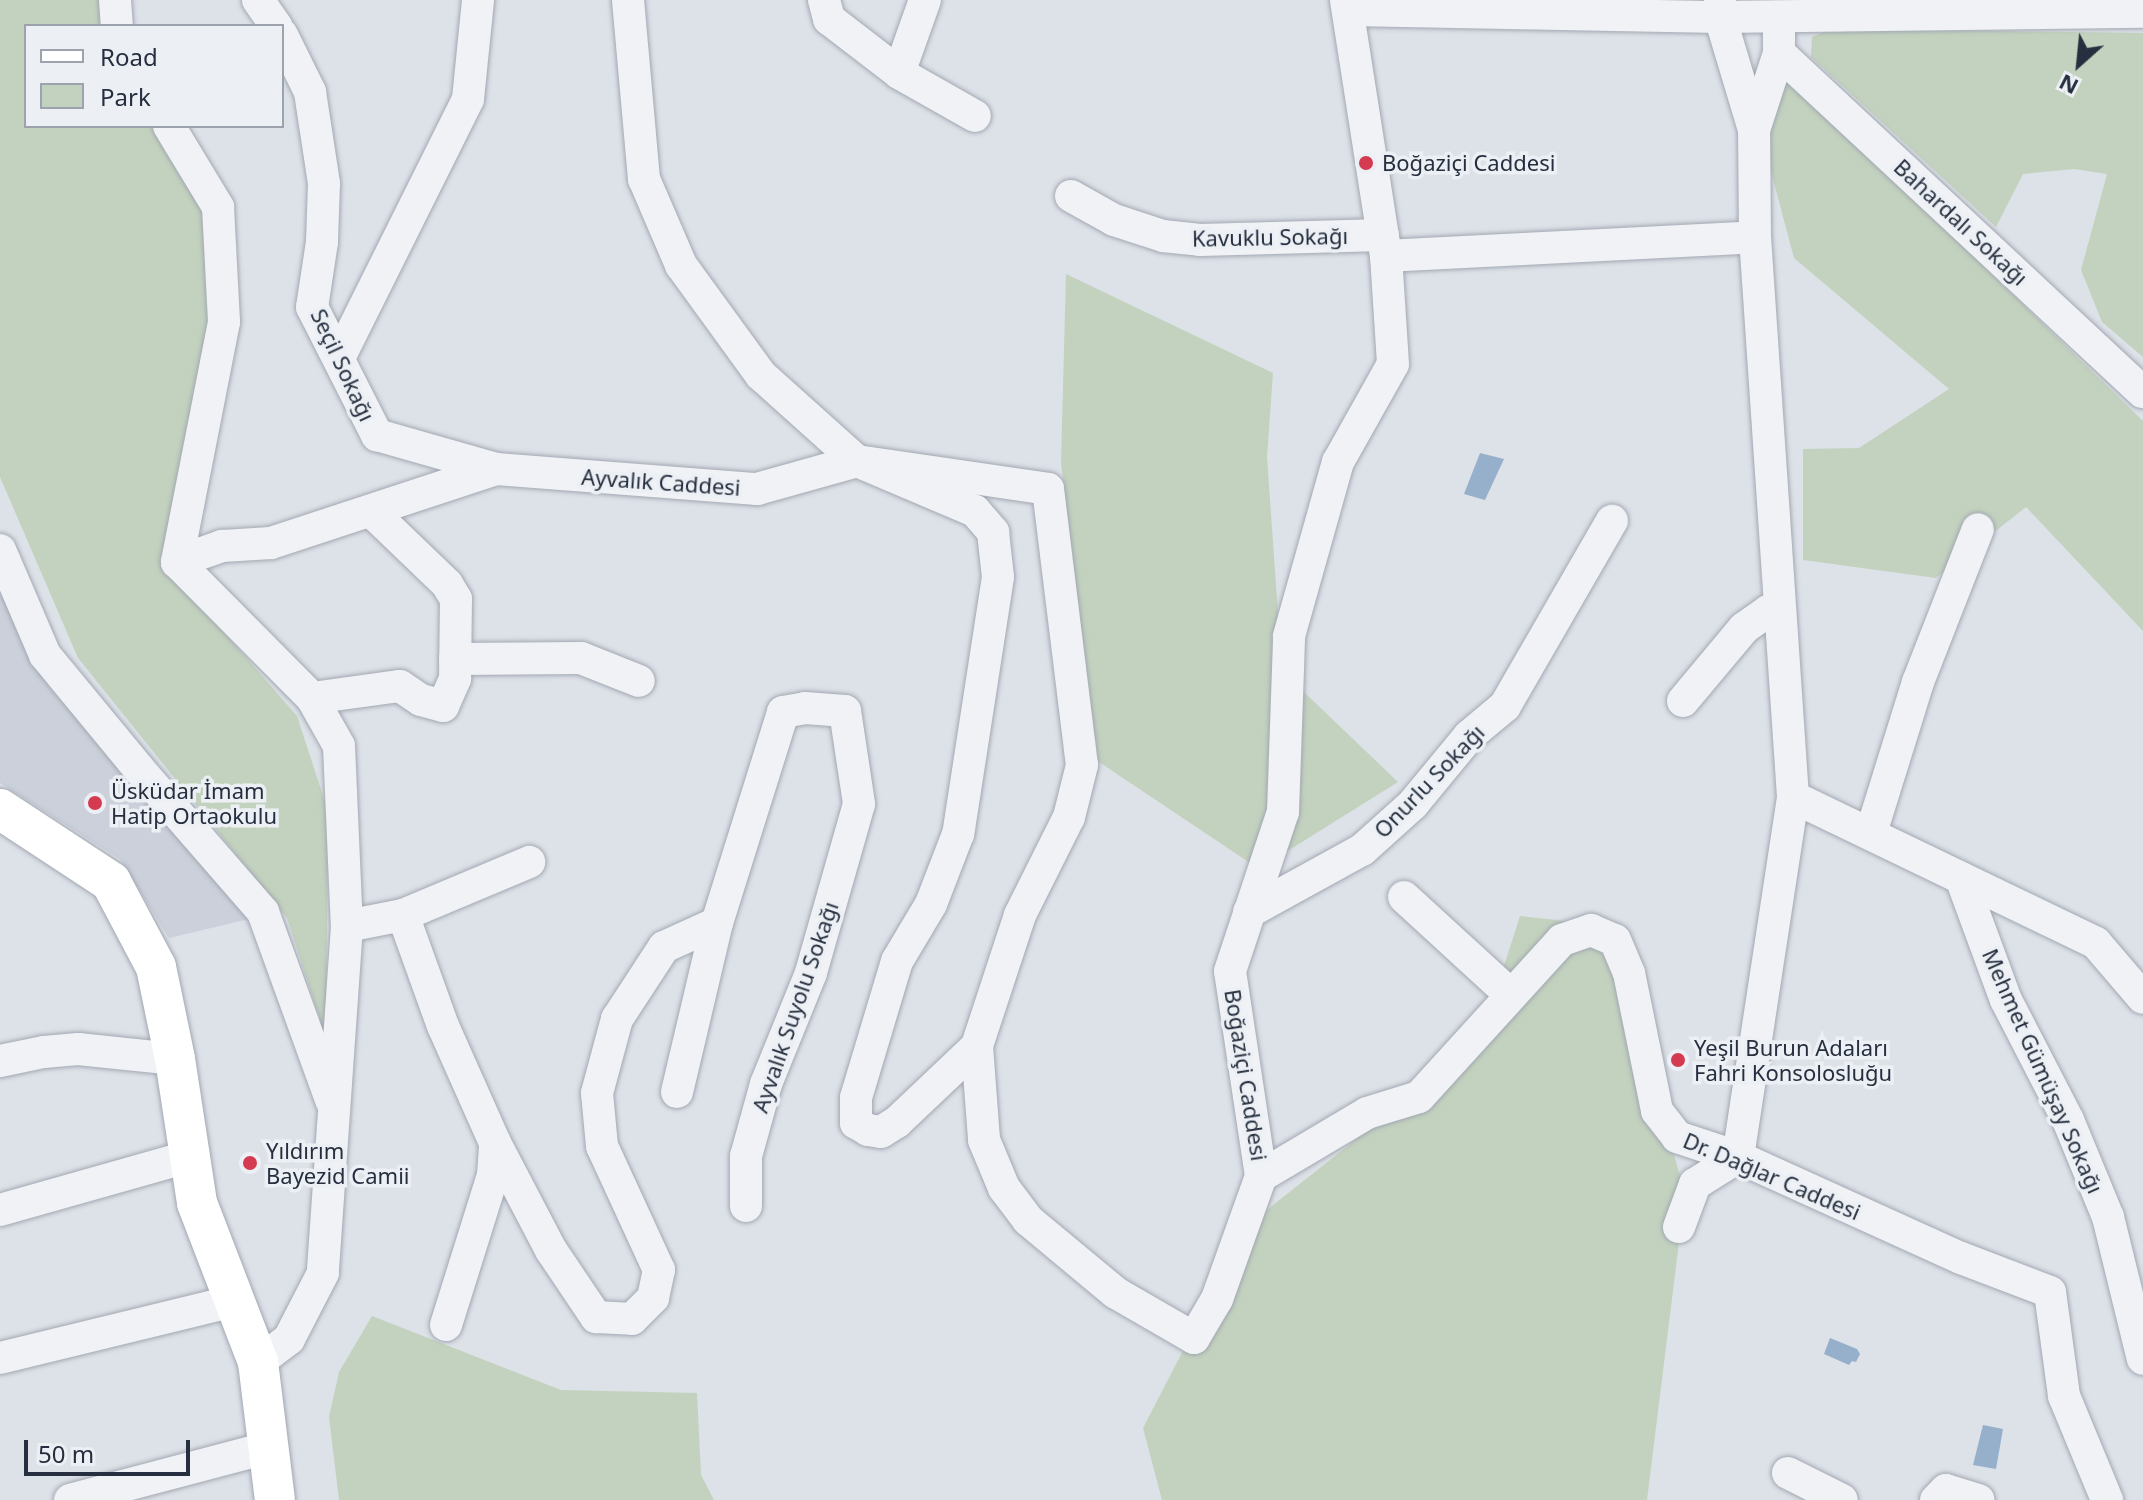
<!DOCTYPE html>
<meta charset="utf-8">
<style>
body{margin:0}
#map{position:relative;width:2143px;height:1500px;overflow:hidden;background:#dde1e8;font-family:"Noto Sans",sans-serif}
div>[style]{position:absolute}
.built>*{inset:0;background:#cbd0da}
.green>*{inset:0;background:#c3d2be}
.water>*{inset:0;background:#96afca}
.roads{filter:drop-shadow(0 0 2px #a2a8b2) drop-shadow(0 0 2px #a2a8b2)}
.minor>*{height:32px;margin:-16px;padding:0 16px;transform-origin:16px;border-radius:16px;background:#f0f2f6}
.major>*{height:40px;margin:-20px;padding:0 20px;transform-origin:20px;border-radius:20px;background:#fff}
.dots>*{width:22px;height:22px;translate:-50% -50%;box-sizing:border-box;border:4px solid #ecf0f5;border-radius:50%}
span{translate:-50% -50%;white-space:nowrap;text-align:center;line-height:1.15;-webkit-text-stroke:7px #ecf0f5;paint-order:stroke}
.poi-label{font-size:22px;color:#262f3f}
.left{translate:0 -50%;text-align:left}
.street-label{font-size:22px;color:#262f3f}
.legend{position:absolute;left:24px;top:24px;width:260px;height:104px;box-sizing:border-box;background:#ecf0f5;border:2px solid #9da3ac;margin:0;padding:10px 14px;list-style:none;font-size:24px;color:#262f3f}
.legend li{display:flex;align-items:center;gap:16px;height:40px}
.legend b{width:40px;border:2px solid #9da3ac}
.north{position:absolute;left:2039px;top:24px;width:80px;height:80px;-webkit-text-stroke:6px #ecf0f5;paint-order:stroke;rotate:207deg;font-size:22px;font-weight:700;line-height:32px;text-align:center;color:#262f3f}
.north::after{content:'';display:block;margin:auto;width:28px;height:36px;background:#262f3f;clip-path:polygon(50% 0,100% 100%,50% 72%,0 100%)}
.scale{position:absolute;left:24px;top:1440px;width:166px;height:36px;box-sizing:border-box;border:4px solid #262f3f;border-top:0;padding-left:10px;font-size:24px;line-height:28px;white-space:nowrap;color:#262f3f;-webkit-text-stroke:6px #ecf0f5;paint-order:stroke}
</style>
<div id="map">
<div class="built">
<i style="clip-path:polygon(0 573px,49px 687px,253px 918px,169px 938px,120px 859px,0 783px)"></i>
</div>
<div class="green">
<i style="clip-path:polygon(0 0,104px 0,102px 26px,26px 26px,26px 126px,155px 126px,204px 209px,212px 322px,167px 567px,297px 716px,328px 811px,326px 1038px,287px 918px,78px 658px,0 477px)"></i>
<i style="clip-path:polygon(1830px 29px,2143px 33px,2143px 357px,2102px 322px,2081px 270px,2107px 174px,2074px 169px,2023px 174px,1996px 227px,1811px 57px,1812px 37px)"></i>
<i style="clip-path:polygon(1782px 70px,2143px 421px,2143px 631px,2026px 507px,1936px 578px,1803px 560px,1803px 449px,1859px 448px,1949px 389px,1794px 258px,1764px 145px)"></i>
<i style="clip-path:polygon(1066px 274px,1273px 373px,1267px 457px,1282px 671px,1398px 782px,1259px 869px,1099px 762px,1086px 686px,1061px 462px)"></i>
<i style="clip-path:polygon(1520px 916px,1611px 926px,1685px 1194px,1647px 1500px,1162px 1500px,1143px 1428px,1248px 1225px,1480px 1041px)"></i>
<i style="clip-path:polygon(372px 1316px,561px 1390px,697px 1393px,701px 1475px,714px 1500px,339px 1500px,329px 1417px,339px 1372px)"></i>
</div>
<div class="water">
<i style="clip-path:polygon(1480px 453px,1504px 459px,1485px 500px,1464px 494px)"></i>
<i style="clip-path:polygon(1830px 1338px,1857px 1349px,1860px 1354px,1856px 1362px,1852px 1361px,1849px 1365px,1824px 1354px)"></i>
<i style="clip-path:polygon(1983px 1425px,2003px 1429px,1996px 1469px,1973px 1465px)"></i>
</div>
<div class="roads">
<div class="minor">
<i style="left:115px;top:0;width:26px;rotate:86deg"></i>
<i style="left:258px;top:0;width:32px;rotate:55deg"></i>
<i style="left:628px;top:0;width:180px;rotate:84.9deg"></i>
<i style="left:644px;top:179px;width:94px;rotate:66.7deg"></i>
<i style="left:681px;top:265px;width:136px;rotate:54deg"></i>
<i style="left:761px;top:375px;width:129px;rotate:41.9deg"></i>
<i style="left:857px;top:461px;width:128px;rotate:23deg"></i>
<i style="left:975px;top:511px;width:28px;rotate:49deg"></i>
<i style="left:993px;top:532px;width:45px;rotate:83.7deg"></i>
<i style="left:998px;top:577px;width:260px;rotate:98.8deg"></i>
<i style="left:958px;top:834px;width:75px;rotate:111.1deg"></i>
<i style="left:931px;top:904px;width:66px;rotate:120.8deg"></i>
<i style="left:897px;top:961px;width:143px;rotate:106.7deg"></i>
<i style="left:856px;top:1098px;width:25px;rotate:90deg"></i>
<i style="left:856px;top:1123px;width:14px;rotate:30deg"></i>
<i style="left:868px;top:1130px;width:13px;rotate:9deg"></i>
<i style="left:881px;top:1132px;width:19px;rotate:-32deg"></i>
<i style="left:897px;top:1122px;width:110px;rotate:-43.5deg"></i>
<i style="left:824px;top:0;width:20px;rotate:75deg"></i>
<i style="left:829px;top:19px;width:88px;rotate:37.6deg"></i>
<i style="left:899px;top:73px;width:87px;rotate:29.5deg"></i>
<i style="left:1349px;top:10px;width:371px;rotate:1.1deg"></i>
<i style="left:1720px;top:17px;width:423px;rotate:-0.7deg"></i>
<i style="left:282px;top:35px;width:64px;rotate:63.8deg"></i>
<i style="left:310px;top:92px;width:93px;rotate:81.3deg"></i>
<i style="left:324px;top:184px;width:58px;rotate:92deg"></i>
<i style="left:322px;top:242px;width:66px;rotate:98.7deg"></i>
<i style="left:312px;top:307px;width:144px;rotate:63.1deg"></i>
<i style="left:377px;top:435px;width:124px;rotate:15.9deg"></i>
<i style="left:1779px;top:53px;width:497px;rotate:43deg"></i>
<i style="left:899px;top:73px;width:77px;rotate:-70.4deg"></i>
<i style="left:169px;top:126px;width:95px;rotate:58.8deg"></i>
<i style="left:218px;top:207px;width:115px;rotate:87deg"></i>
<i style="left:224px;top:322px;width:245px;rotate:101.1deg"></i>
<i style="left:177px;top:562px;width:192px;rotate:45.2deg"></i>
<i style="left:312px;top:698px;width:55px;rotate:60.6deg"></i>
<i style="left:339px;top:746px;width:180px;rotate:87.5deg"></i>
<i style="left:347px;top:926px;width:348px;rotate:94deg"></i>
<i style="left:323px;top:1273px;width:74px;rotate:117.3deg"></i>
<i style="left:289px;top:1339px;width:39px;rotate:143deg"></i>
<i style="left:1754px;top:130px;width:81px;rotate:-72deg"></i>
<i style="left:1779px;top:53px;width:20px;rotate:-90deg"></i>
<i style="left:1071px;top:196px;width:49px;rotate:29.2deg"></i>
<i style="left:1114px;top:220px;width:52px;rotate:18.1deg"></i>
<i style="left:1163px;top:236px;width:37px;rotate:6deg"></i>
<i style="left:1200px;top:240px;width:183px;rotate:-1.6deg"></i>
<i style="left:1386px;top:256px;width:369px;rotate:-2.9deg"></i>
<i style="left:339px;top:358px;width:289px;rotate:-63.5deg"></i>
<i style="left:468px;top:99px;width:100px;rotate:-84.2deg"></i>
<i style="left:0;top:550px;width:114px;rotate:66.8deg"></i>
<i style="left:45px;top:655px;width:146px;rotate:50.5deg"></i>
<i style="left:138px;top:768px;width:191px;rotate:49deg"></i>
<i style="left:263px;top:912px;width:200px;rotate:70.1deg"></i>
<i style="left:177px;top:562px;width:48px;rotate:-19.6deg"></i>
<i style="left:222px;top:546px;width:49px;rotate:-3.5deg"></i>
<i style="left:271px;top:543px;width:237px;rotate:-18.2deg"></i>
<i style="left:496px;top:469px;width:262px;rotate:4.4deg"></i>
<i style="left:757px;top:489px;width:104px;rotate:-15.6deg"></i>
<i style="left:857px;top:461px;width:193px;rotate:8.3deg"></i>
<i style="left:1048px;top:489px;width:278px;rotate:83deg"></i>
<i style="left:1082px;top:765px;width:54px;rotate:104deg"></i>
<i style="left:1069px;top:817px;width:110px;rotate:116.6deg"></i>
<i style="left:1020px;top:915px;width:138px;rotate:108.2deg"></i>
<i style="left:977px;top:1046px;width:94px;rotate:85.7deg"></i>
<i style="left:984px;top:1140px;width:52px;rotate:67.4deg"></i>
<i style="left:1004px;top:1188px;width:40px;rotate:53deg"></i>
<i style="left:1028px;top:1220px;width:114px;rotate:39.7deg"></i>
<i style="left:1116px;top:1293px;width:90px;rotate:30deg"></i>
<i style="left:1194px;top:1338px;width:45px;rotate:-59.5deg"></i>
<i style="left:1217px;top:1299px;width:131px;rotate:-70.3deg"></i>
<i style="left:1261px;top:1176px;width:207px;rotate:-98.6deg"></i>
<i style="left:1230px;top:971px;width:168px;rotate:-71.6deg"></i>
<i style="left:1283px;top:812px;width:176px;rotate:-88deg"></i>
<i style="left:1289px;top:636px;width:181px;rotate:-74.3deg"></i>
<i style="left:1338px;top:462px;width:112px;rotate:-60.7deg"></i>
<i style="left:1393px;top:364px;width:108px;rotate:-93.7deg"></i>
<i style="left:1386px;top:256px;width:259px;rotate:-98.9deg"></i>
<i style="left:455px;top:659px;width:126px;rotate:-0.5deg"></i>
<i style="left:581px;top:658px;width:62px;rotate:21.6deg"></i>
<i style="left:312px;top:698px;width:89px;rotate:-7.8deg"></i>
<i style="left:400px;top:686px;width:25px;rotate:34deg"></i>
<i style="left:421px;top:700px;width:23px;rotate:15deg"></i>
<i style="left:443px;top:706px;width:30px;rotate:-66deg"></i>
<i style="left:455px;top:679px;width:80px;rotate:-89.3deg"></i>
<i style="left:456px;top:599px;width:17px;rotate:-121deg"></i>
<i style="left:447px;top:584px;width:105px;rotate:-136.2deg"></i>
<i style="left:1683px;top:701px;width:95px;rotate:-50.1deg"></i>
<i style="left:1744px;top:628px;width:29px;rotate:-35deg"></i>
<i style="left:1768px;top:611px;width:11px;rotate:-5deg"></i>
<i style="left:1793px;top:797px;width:336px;rotate:25.7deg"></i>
<i style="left:2096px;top:943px;width:72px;rotate:49.5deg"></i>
<i style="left:1871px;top:833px;width:158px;rotate:-72.7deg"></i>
<i style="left:1918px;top:682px;width:164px;rotate:-68.6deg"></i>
<i style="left:1961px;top:878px;width:130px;rotate:69.8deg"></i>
<i style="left:2006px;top:1000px;width:135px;rotate:62.7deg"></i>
<i style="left:2068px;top:1120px;width:105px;rotate:67.6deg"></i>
<i style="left:2108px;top:1217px;width:146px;rotate:76.2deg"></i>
<i style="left:1404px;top:897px;width:144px;rotate:42.5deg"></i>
<i style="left:1249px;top:912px;width:129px;rotate:-28.8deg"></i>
<i style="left:1362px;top:850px;width:69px;rotate:-42deg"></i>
<i style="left:1413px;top:804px;width:88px;rotate:-50.5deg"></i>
<i style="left:1469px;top:736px;width:47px;rotate:-39.8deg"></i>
<i style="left:1505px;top:706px;width:214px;rotate:-60deg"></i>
<i style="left:403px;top:915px;width:137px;rotate:-22.8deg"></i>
<i style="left:347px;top:926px;width:57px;rotate:-11.1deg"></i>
<i style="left:403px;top:915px;width:118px;rotate:70.2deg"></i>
<i style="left:443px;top:1026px;width:128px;rotate:66deg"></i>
<i style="left:495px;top:1143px;width:121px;rotate:62.4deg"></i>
<i style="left:551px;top:1250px;width:81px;rotate:56.1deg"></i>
<i style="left:596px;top:1317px;width:36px;rotate:3deg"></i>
<i style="left:632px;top:1319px;width:30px;rotate:-45deg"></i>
<i style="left:653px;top:1298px;width:29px;rotate:-78deg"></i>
<i style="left:659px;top:1270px;width:136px;rotate:-114.7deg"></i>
<i style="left:602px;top:1146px;width:53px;rotate:-95.4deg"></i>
<i style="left:597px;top:1093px;width:77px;rotate:-74.9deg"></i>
<i style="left:617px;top:1019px;width:86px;rotate:-56.9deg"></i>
<i style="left:664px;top:947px;width:58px;rotate:-24.4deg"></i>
<i style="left:0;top:1061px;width:45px;rotate:-11.6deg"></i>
<i style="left:44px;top:1052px;width:34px;rotate:-5deg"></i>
<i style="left:78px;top:1049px;width:98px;rotate:5.9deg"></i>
<i style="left:677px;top:1092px;width:174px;rotate:-76.7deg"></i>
<i style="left:717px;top:923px;width:221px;rotate:-72.6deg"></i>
<i style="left:783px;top:712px;width:22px;rotate:-10deg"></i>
<i style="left:805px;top:708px;width:40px;rotate:4.3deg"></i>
<i style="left:845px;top:711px;width:94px;rotate:81.4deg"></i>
<i style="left:859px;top:804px;width:176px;rotate:105.9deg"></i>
<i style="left:811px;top:973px;width:120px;rotate:112.1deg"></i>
<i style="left:766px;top:1084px;width:75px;rotate:105.5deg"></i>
<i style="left:746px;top:1156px;width:50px;rotate:90deg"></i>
<i style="left:1261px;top:1176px;width:123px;rotate:-30.7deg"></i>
<i style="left:1367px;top:1113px;width:54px;rotate:-17.1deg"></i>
<i style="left:1419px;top:1097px;width:212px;rotate:-47.7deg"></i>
<i style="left:1562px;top:940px;width:31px;rotate:-19deg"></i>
<i style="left:1591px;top:930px;width:26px;rotate:23deg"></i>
<i style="left:1615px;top:940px;width:36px;rotate:67deg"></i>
<i style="left:1629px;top:973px;width:141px;rotate:78.5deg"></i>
<i style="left:1657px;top:1111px;width:33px;rotate:52deg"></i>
<i style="left:1677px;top:1137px;width:64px;rotate:18.2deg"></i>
<i style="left:1738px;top:1157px;width:245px;rotate:24.4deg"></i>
<i style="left:1961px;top:1258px;width:95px;rotate:20.9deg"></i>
<i style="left:2050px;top:1292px;width:105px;rotate:82.3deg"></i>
<i style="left:2064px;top:1396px;width:113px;rotate:67.5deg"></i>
<i style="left:0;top:1210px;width:198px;rotate:-15.8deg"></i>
<i style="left:1679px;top:1227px;width:46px;rotate:-69.6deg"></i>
<i style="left:1695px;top:1184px;width:51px;rotate:-32.1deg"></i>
<i style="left:1738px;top:1157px;width:364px;rotate:-81.3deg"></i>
<i style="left:1793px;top:797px;width:561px;rotate:-93.88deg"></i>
<i style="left:1755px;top:237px;width:107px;rotate:-90.5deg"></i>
<i style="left:1754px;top:130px;width:118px;rotate:-106.7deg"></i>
<i style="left:1720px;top:17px;width:17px;rotate:-90deg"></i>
<i style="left:446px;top:1325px;width:157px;rotate:-72.6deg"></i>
<i style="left:493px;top:1175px;width:32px;rotate:-86deg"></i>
<i style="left:0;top:1358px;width:241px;rotate:-13.7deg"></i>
<i style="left:1788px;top:1473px;width:60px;rotate:26.6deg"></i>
<i style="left:70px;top:1500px;width:207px;rotate:-14.8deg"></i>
<i style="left:1936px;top:1500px;width:14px;rotate:-45deg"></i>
<i style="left:1946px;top:1490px;width:34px;rotate:17deg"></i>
</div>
<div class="major">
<i style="left:0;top:809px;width:133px;rotate:33.3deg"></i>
<i style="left:111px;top:882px;width:96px;rotate:62.1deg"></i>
<i style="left:156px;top:967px;width:94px;rotate:78.3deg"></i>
<i style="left:175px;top:1059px;width:146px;rotate:81.3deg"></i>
<i style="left:197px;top:1203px;width:170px;rotate:69deg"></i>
<i style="left:258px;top:1362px;width:139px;rotate:83deg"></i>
</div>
</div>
<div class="dots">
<i style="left:1366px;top:163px;background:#d43b51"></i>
<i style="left:95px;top:803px;background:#d43b51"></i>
<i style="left:1678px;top:1060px;background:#d43b51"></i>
<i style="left:250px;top:1163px;background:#d43b51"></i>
</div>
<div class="poi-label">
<span class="left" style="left:1382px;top:163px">Boğaziçi Caddesi</span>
<span class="left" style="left:111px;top:803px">Üsküdar İmam<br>Hatip Ortaokulu</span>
<span class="left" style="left:1694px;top:1060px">Yeşil Burun Adaları<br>Fahri Konsolosluğu</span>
<span class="left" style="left:266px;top:1163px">Yıldırım<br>Bayezid Camii</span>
</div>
<div class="street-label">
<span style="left:1961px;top:222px;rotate:43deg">Bahardalı Sokağı</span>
<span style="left:1270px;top:237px;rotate:-1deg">Kavuklu Sokağı</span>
<span style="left:343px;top:365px;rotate:65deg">Seçil Sokağı</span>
<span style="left:661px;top:482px;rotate:4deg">Ayvalık Caddesi</span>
<span style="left:1429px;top:781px;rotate:-46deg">Onurlu Sokağı</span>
<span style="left:795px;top:1007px;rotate:-71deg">Ayvalık Suyolu Sokağı</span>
<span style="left:2043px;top:1071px;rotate:66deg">Mehmet Gümüşay Sokağı</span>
<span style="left:1246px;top:1075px;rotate:81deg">Boğaziçi Caddesi</span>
<span style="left:1772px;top:1176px;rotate:23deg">Dr. Dağlar Caddesi</span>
</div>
<ul class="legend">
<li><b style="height:10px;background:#fff"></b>Road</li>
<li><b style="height:22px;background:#c3d2be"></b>Park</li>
</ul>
<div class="north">N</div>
<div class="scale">50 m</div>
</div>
